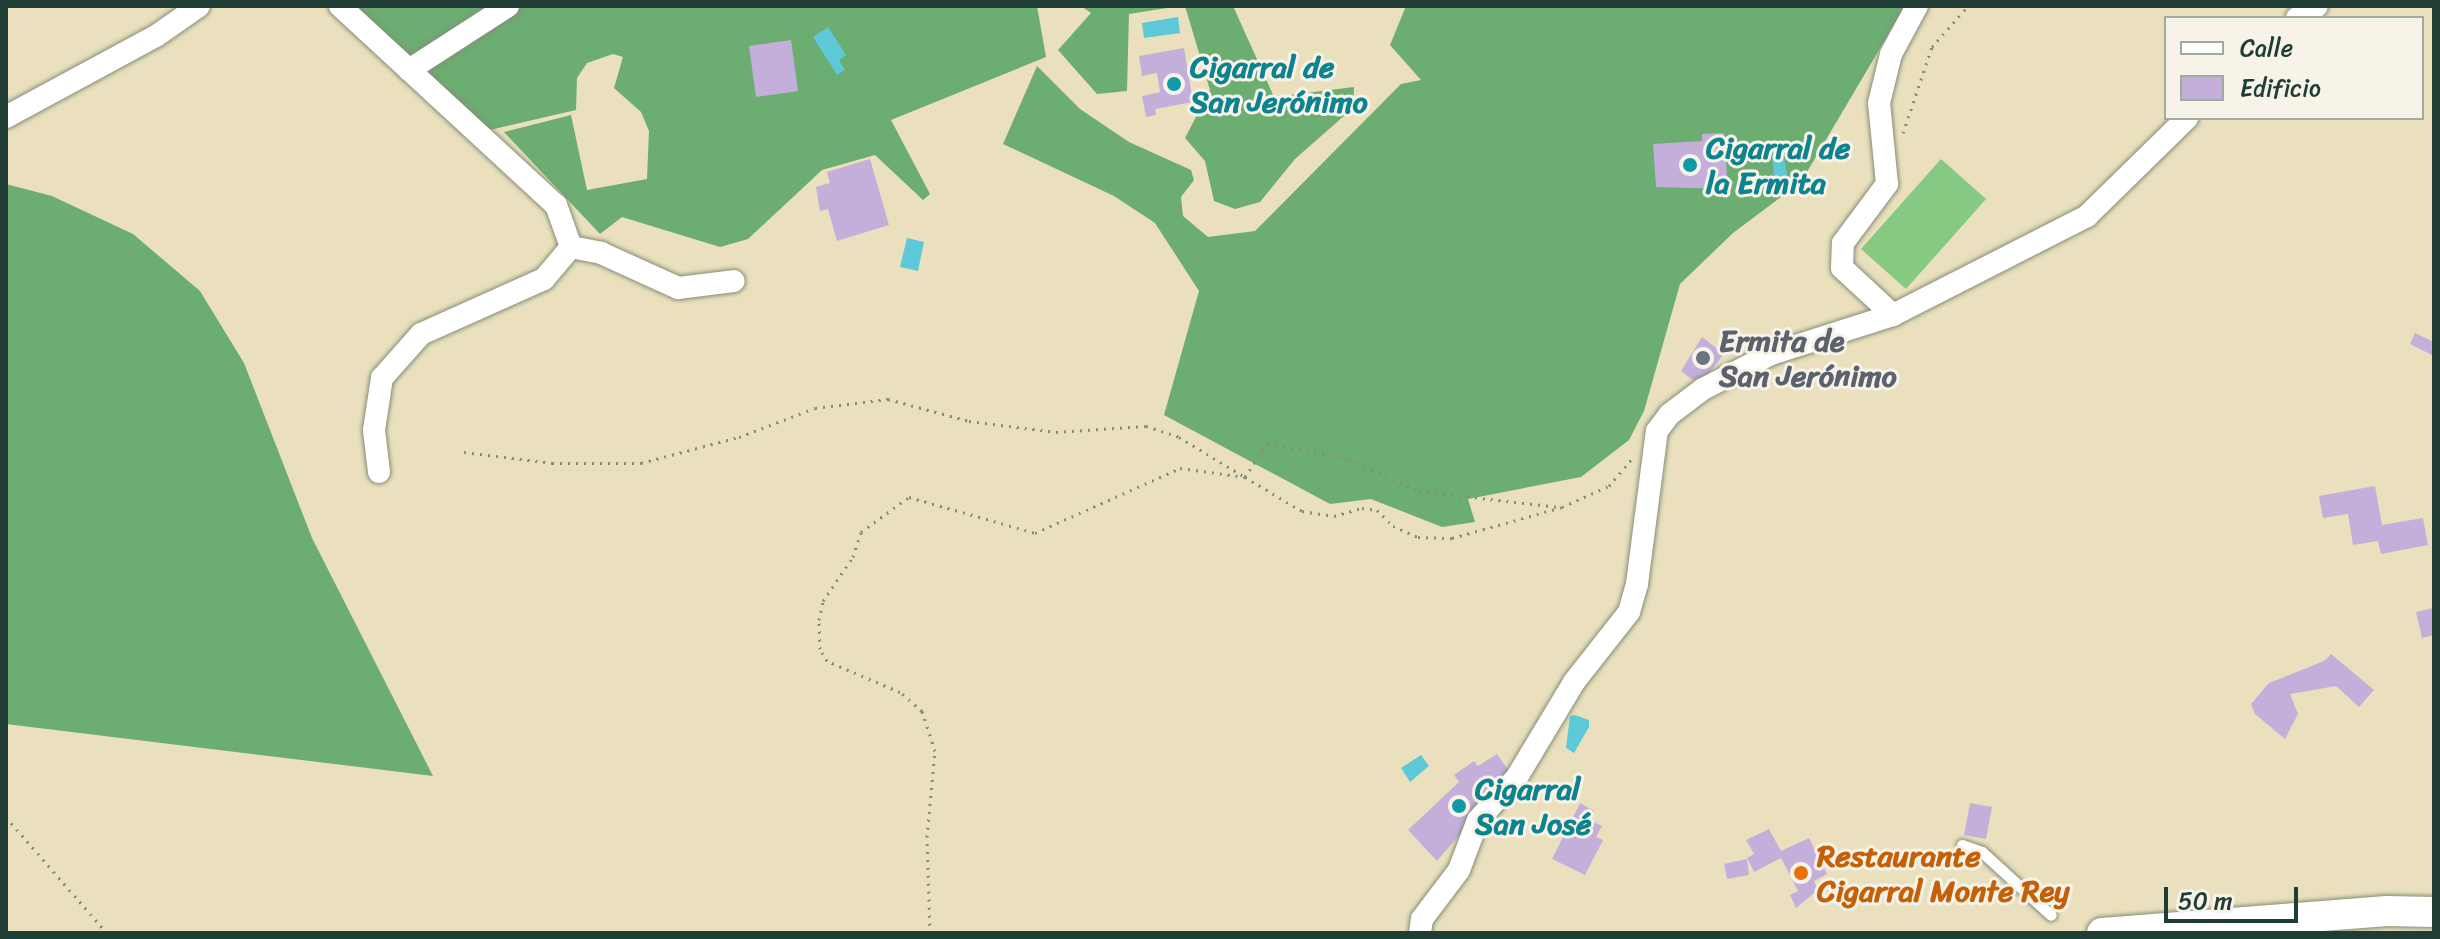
<!DOCTYPE html>
<meta charset="utf-8">
<style>
body{margin:0}
#map{position:relative;width:2440px;height:939px;overflow:hidden;background:#eae0bd;font-family:Sriracha,sans-serif}
div>[style]{position:absolute}
.green>*{inset:0;background:#85c983}
.forest>*{inset:0;background:#6cad71}
.water>*{inset:0;background:#5dc8d7}
.building>*{inset:0;background:#c3afda}
.path>*{height:3px;margin-top:-1.5px;transform-origin:0;background:repeating-linear-gradient(90deg,#848e78 0 2px,transparent 0 8px)}
.roads{filter:drop-shadow(0 0 2px #848e78) drop-shadow(0 0 2px #848e78)}
.service>*{height:11px;margin:-5.5px;padding:0 5.5px;transform-origin:5.5px;border-radius:5.5px;background:#fff}
.minor>*{height:22px;margin:-11px;padding:0 11px;transform-origin:11px;border-radius:11px;background:#fff}
.secondary>*{height:30px;margin:-15px;padding:0 15px;transform-origin:15px;border-radius:15px;background:#fff}
.dots>*{width:22px;height:22px;translate:-50% -50%;box-sizing:border-box;border:4px solid #f7f3e8;border-radius:50%}
span{translate:-50% -50%;white-space:nowrap;text-align:center;line-height:1.15;-webkit-text-stroke:6px #f7f3e8;paint-order:stroke}
.culture-label{font-size:30px;color:#0d838f;font-weight:700}
.left{translate:0 -50%;text-align:left}
.worship-label{font-size:30px;color:#5b616d;font-weight:700}
.food-label{font-size:30px;color:#c56008;font-weight:700}
.frame{position:absolute;inset:0;border:8px solid #1f3d34;pointer-events:none}
.legend{position:absolute;left:2164px;top:16px;width:260px;height:104px;box-sizing:border-box;background:#f7f3e8;border:2px solid #a1aaa0;margin:0;padding:10px 14px;list-style:none;font-size:24px;color:#1f3d34}
.legend li{display:flex;align-items:center;gap:16px;height:40px}
.legend b{width:40px;border:2px solid #a1aaa0}
.scale{position:absolute;left:2164px;top:887px;width:134px;height:36px;box-sizing:border-box;border:4px solid #1f3d34;border-top:0;padding-left:10px;font-size:24px;line-height:28px;white-space:nowrap;color:#1f3d34;-webkit-text-stroke:6px #f7f3e8;paint-order:stroke}
</style>
<div id="map">
<div class="green">
<i style="clip-path:polygon(1941px 159px,1986px 199px,1906px 289px,1861px 249px)"></i>
</div>
<div class="forest">
<i style="clip-path:polygon(351px 6px,1037px 6px,1046px 57px,891px 120px,930px 194px,923px 200px,875px 155px,822px 170px,748px 239px,720px 247px,622px 217px,600px 234px,504px 132px,571px 115px,587px 190px,647px 179px,649px 131px,641px 112px,614px 88px,623px 57px,613px 54px,587px 63px,577px 78px,576px 110px,490px 130px)"></i>
<i style="clip-path:polygon(1081px 6px,1180px 6px,1129px 14px,1127px 91px,1097px 94px,1058px 50px,1091px 13px)"></i>
<i style="clip-path:polygon(1185px 6px,1233px 6px,1274px 97px,1354px 87px,1353px 108px,1295px 159px,1260px 202px,1235px 209px,1214px 201px,1205px 161px,1185px 138px,1210px 90px)"></i>
<i style="clip-path:polygon(1406px 6px,1905px 6px,1801px 182px,1733px 233px,1680px 284px,1644px 411px,1629px 440px,1581px 477px,1468px 499px,1475px 522px,1442px 527px,1371px 499px,1330px 504px,1164px 415px,1199px 291px,1155px 223px,1114px 196px,1003px 144px,1037px 66px,1080px 109px,1129px 142px,1191px 170px,1194px 180px,1181px 197px,1183px 216px,1208px 237px,1255px 231px,1401px 84px,1421px 80px,1390px 45px)"></i>
<i style="clip-path:polygon(6px 184px,52px 196px,133px 234px,200px 291px,244px 363px,312px 538px,433px 776px,6px 724px)"></i>
</div>
<div class="water">
<i style="clip-path:polygon(1178px 17px,1180px 33px,1144px 38px,1142px 23px)"></i>
<i style="clip-path:polygon(828px 27px,846px 55px,839px 60px,845px 70px,837px 75px,813px 37px)"></i>
<i style="clip-path:polygon(1782px 147px,1788px 179px,1774px 180px,1772px 152px)"></i>
<i style="clip-path:polygon(907px 238px,924px 242px,918px 271px,900px 267px)"></i>
<i style="clip-path:polygon(1575px 715px,1589px 720px,1589px 727px,1574px 753px,1566px 748px,1570px 716px)"></i>
<i style="clip-path:polygon(1421px 755px,1429px 766px,1410px 782px,1401px 768px)"></i>
</div>
<div class="building">
<i style="clip-path:polygon(791px 40px,798px 91px,756px 97px,749px 46px)"></i>
<i style="clip-path:polygon(1184px 48px,1193px 102px,1155px 109px,1156px 115px,1146px 117px,1142px 96px,1160px 92px,1157px 73px,1142px 76px,1139px 56px)"></i>
<i style="clip-path:polygon(1724px 133px,1728px 189px,1656px 187px,1653px 144px,1702px 141px,1702px 134px)"></i>
<i style="clip-path:polygon(870px 159px,889px 225px,837px 241px,828px 209px,820px 211px,816px 187px,830px 183px,827px 172px)"></i>
<i style="clip-path:polygon(2415px 333px,2434px 342px,2434px 356px,2410px 344px)"></i>
<i style="clip-path:polygon(1702px 337px,1724px 354px,1706px 377px,1693px 380px,1681px 371px)"></i>
<i style="clip-path:polygon(2375px 486px,2382px 525px,2423px 518px,2428px 545px,2381px 554px,2378px 541px,2353px 545px,2348px 514px,2323px 518px,2319px 496px)"></i>
<i style="clip-path:polygon(2434px 608px,2434px 635px,2422px 638px,2416px 612px)"></i>
<i style="clip-path:polygon(2331px 654px,2374px 690px,2359px 707px,2336px 686px,2290px 694px,2298px 714px,2285px 739px,2255px 714px,2251px 704px,2269px 683px,2324px 661px)"></i>
<i style="clip-path:polygon(1497px 754px,1511px 774px,1437px 861px,1408px 830px,1459px 782px,1454px 775px,1474px 761px,1478px 766px)"></i>
<i style="clip-path:polygon(1580px 803px,1594px 811px,1590px 820px,1602px 826px,1596px 837px,1603px 840px,1585px 875px,1552px 859px)"></i>
<i style="clip-path:polygon(1970px 803px,1992px 807px,1986px 839px,1964px 835px)"></i>
<i style="clip-path:polygon(1769px 829px,1781px 851px,1809px 838px,1827px 874px,1814px 881px,1818px 890px,1796px 908px,1790px 895px,1798px 891px,1781px 858px,1754px 872px,1747px 858px,1754px 854px,1746px 840px)"></i>
<i style="clip-path:polygon(1747px 859px,1749px 875px,1727px 879px,1724px 864px)"></i>
</div>
<div class="path">
<i style="left:1903px;top:133px;width:91px;rotate:-71.4deg"></i>
<i style="left:1932px;top:47px;width:55px;rotate:-48.7deg"></i>
<i style="left:464px;top:452px;width:89px;rotate:7.1deg"></i>
<i style="left:552px;top:463px;width:89px"></i>
<i style="left:641px;top:463px;width:101px;rotate:-14.9deg"></i>
<i style="left:739px;top:437px;width:81px;rotate:-20.9deg"></i>
<i style="left:815px;top:408px;width:74px;rotate:-7deg"></i>
<i style="left:888px;top:399px;width:84px;rotate:15.2deg"></i>
<i style="left:969px;top:421px;width:88px;rotate:7.2deg"></i>
<i style="left:1056px;top:432px;width:90px;rotate:-3.8deg"></i>
<i style="left:1146px;top:426px;width:35px;rotate:18deg"></i>
<i style="left:1179px;top:437px;width:77px;rotate:31.2deg"></i>
<i style="left:1245px;top:477px;width:40px;rotate:-57.1deg"></i>
<i style="left:1267px;top:443px;width:84px;rotate:11deg"></i>
<i style="left:1349px;top:459px;width:77px;rotate:24.6deg"></i>
<i style="left:1419px;top:491px;width:141px;rotate:6.5deg"></i>
<i style="left:6px;top:817px;width:154px;rotate:49deg"></i>
<i style="left:930px;top:933px;width:96px;rotate:-91.8deg"></i>
<i style="left:927px;top:837px;width:86px;rotate:-84.7deg"></i>
<i style="left:935px;top:751px;width:42px;rotate:-108deg"></i>
<i style="left:922px;top:711px;width:29px;rotate:-139deg"></i>
<i style="left:900px;top:692px;width:79px;rotate:-157deg"></i>
<i style="left:827px;top:661px;width:14px;rotate:-120deg"></i>
<i style="left:820px;top:649px;width:29px;rotate:-92deg"></i>
<i style="left:819px;top:620px;width:19px;rotate:-78deg"></i>
<i style="left:823px;top:601px;width:53px;rotate:-55.7deg"></i>
<i style="left:853px;top:557px;width:26px;rotate:-72deg"></i>
<i style="left:861px;top:532px;width:59px;rotate:-36.1deg"></i>
<i style="left:909px;top:497px;width:131px;rotate:15.9deg"></i>
<i style="left:1035px;top:533px;width:159px;rotate:-24.1deg"></i>
<i style="left:1180px;top:468px;width:66px;rotate:7.9deg"></i>
<i style="left:1245px;top:477px;width:66px;rotate:30.8deg"></i>
<i style="left:1302px;top:511px;width:32px;rotate:9deg"></i>
<i style="left:1334px;top:516px;width:29px;rotate:-16deg"></i>
<i style="left:1362px;top:508px;width:15px;rotate:8deg"></i>
<i style="left:1377px;top:510px;width:23px;rotate:45deg"></i>
<i style="left:1393px;top:526px;width:27px;rotate:24deg"></i>
<i style="left:1418px;top:537px;width:34px;rotate:2deg"></i>
<i style="left:1452px;top:538px;width:114px;rotate:-15.7deg"></i>
<i style="left:1562px;top:507px;width:51px;rotate:-24.1deg"></i>
<i style="left:1609px;top:486px;width:38px;rotate:-50deg"></i>
</div>
<div class="roads">
<div class="service">
<i style="left:1962px;top:845px;width:21px;rotate:19deg"></i>
<i style="left:1982px;top:852px;width:93px;rotate:42.4deg"></i>
</div>
<div class="minor">
<i style="left:340px;top:6px;width:294px;rotate:42.7deg"></i>
<i style="left:556px;top:205px;width:45px;rotate:70.3deg"></i>
<i style="left:2297px;top:18px;width:23px;rotate:-31deg"></i>
<i style="left:409px;top:70px;width:118px;rotate:-32.9deg"></i>
<i style="left:6px;top:117px;width:170px;rotate:-28.4deg"></i>
<i style="left:156px;top:36px;width:52px;rotate:-34.9deg"></i>
<i style="left:571px;top:247px;width:31px;rotate:11deg"></i>
<i style="left:601px;top:253px;width:85px;rotate:24.4deg"></i>
<i style="left:678px;top:288px;width:56px;rotate:-7.1deg"></i>
<i style="left:1893px;top:315px;width:69px;rotate:-137.3deg"></i>
<i style="left:1842px;top:268px;width:25px;rotate:-88deg"></i>
<i style="left:1843px;top:243px;width:74px;rotate:-53.3deg"></i>
<i style="left:1887px;top:184px;width:81px;rotate:-95.6deg"></i>
<i style="left:1879px;top:103px;width:50px;rotate:-76.2deg"></i>
<i style="left:1891px;top:54px;width:55px;rotate:-61.6deg"></i>
<i style="left:379px;top:472px;width:42px;rotate:-96.8deg"></i>
<i style="left:374px;top:430px;width:53px;rotate:-81.3deg"></i>
<i style="left:382px;top:378px;width:59px;rotate:-48.4deg"></i>
<i style="left:421px;top:334px;width:135px;rotate:-24.1deg"></i>
<i style="left:544px;top:279px;width:42px;rotate:-49.8deg"></i>
<i style="left:1420px;top:933px;width:14px;rotate:-82deg"></i>
<i style="left:1422px;top:919px;width:61px;rotate:-52.9deg"></i>
<i style="left:1459px;top:870px;width:53px;rotate:-69.2deg"></i>
<i style="left:1478px;top:820px;width:58px;rotate:-47.8deg"></i>
<i style="left:1517px;top:777px;width:111px;rotate:-59deg"></i>
<i style="left:1574px;top:682px;width:89px;rotate:-51.8deg"></i>
<i style="left:1629px;top:612px;width:29px;rotate:-74deg"></i>
<i style="left:1637px;top:584px;width:154px;rotate:-82.6deg"></i>
<i style="left:1657px;top:431px;width:21px;rotate:-53deg"></i>
<i style="left:1670px;top:414px;width:41px;rotate:-37.1deg"></i>
<i style="left:1703px;top:389px;width:76px;rotate:-27.2deg"></i>
<i style="left:1771px;top:354px;width:128px;rotate:-17.7deg"></i>
<i style="left:1893px;top:315px;width:218px;rotate:-27deg"></i>
<i style="left:2087px;top:216px;width:140px;rotate:-44.4deg"></i>
</div>
<div class="secondary">
<i style="left:2102px;top:933px;width:286px;rotate:-4.4deg"></i>
<i style="left:2387px;top:911px;width:47px;rotate:1.2deg"></i>
</div>
</div>
<div class="dots">
<i style="left:1174px;top:84px;background:#0f9aa8"></i>
<i style="left:1690px;top:165px;background:#0f9aa8"></i>
<i style="left:1703px;top:358px;background:#6b7280"></i>
<i style="left:1459px;top:806px;background:#0f9aa8"></i>
<i style="left:1801px;top:873px;background:#e8710a"></i>
</div>
<div class="culture-label">
<span class="left" style="left:1190px;top:84px">Cigarral de<br>San Jerónimo</span>
<span class="left" style="left:1706px;top:165px">Cigarral de<br>la Ermita</span>
<span class="left" style="left:1475px;top:806px">Cigarral<br>San José</span>
</div>
<div class="worship-label">
<span class="left" style="left:1719px;top:358px">Ermita de<br>San Jerónimo</span>
</div>
<div class="food-label">
<span class="left" style="left:1817px;top:873px">Restaurante<br>Cigarral Monte Rey</span>
</div>
<div class="frame"></div>
<ul class="legend">
<li><b style="height:10px;background:#fff"></b>Calle</li>
<li><b style="height:22px;background:#c3afda"></b>Edificio</li>
</ul>
<div class="scale">50 m</div>
</div>
